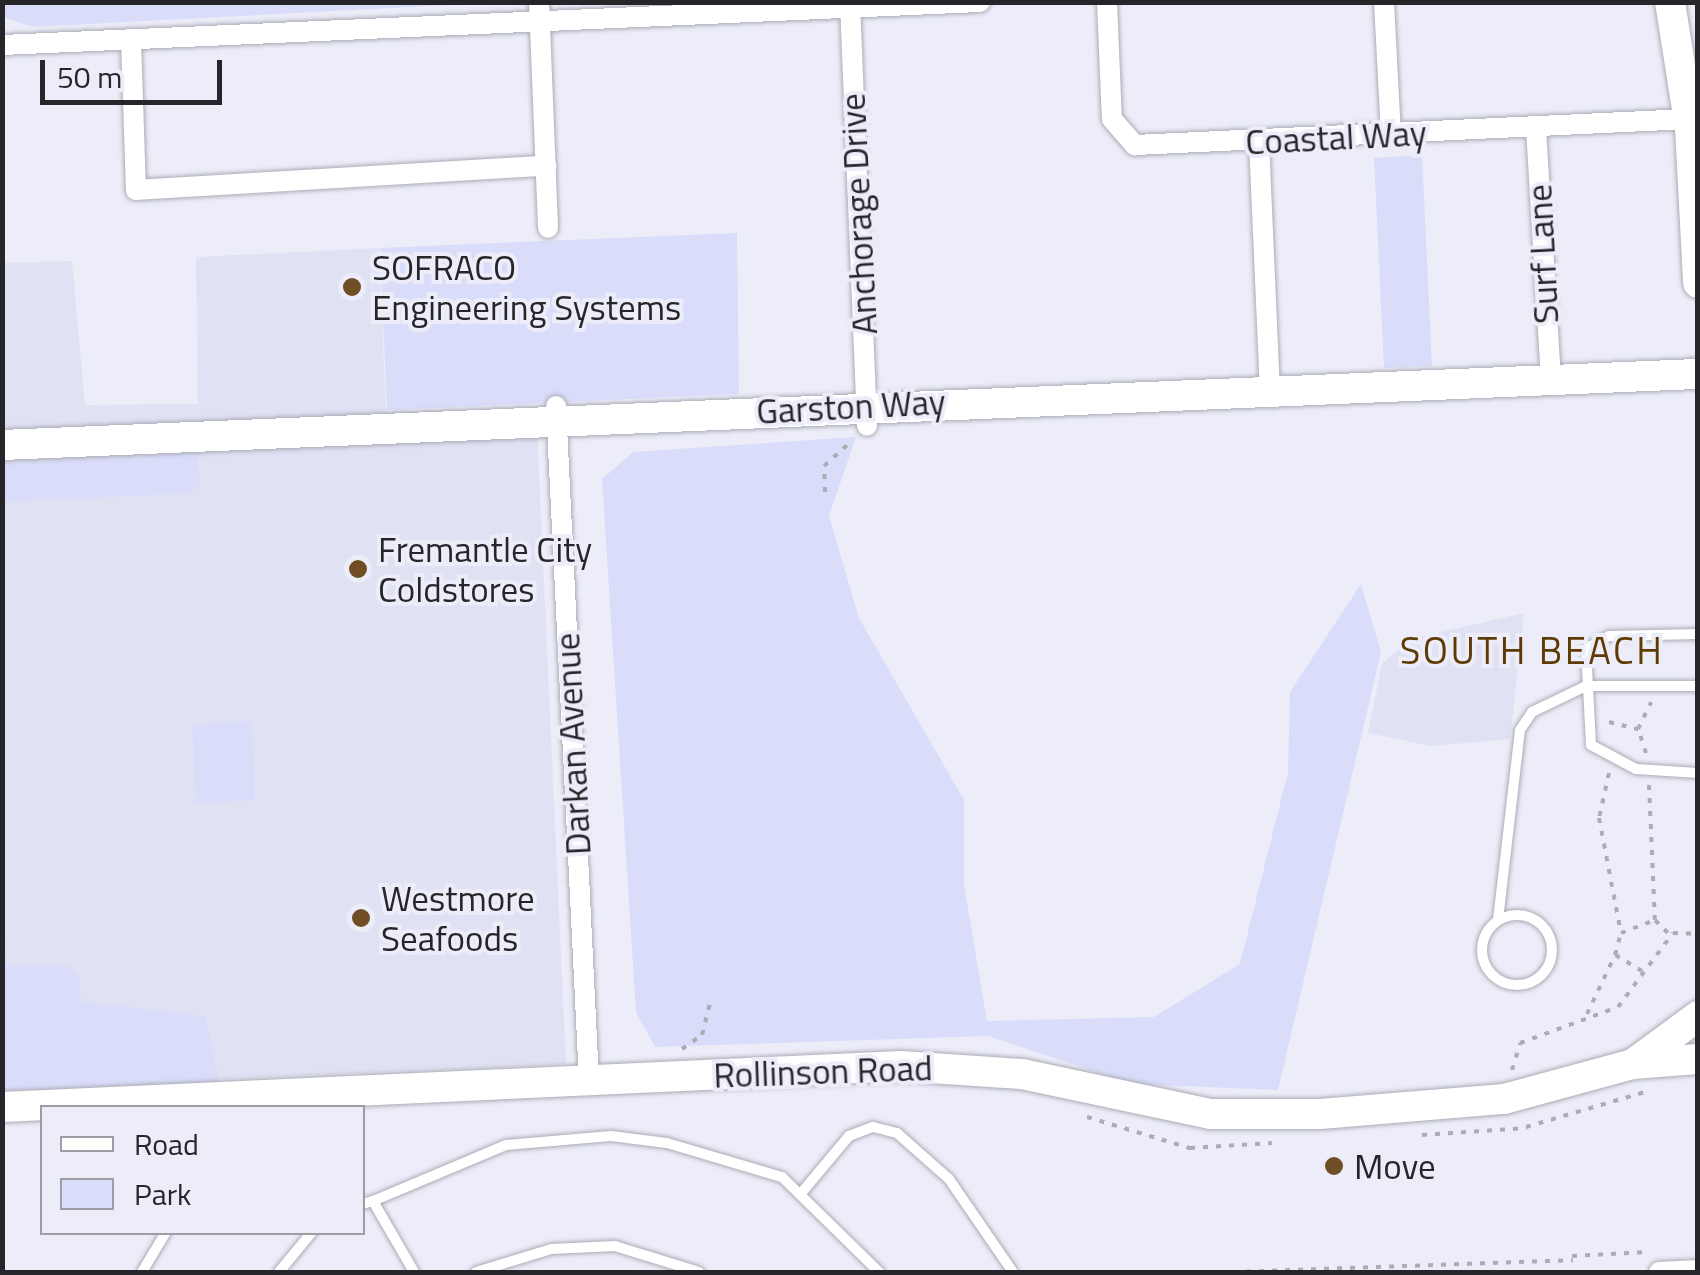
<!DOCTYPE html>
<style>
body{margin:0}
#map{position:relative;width:1700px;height:1275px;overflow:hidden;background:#ecedf8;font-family:"Titillium Web",sans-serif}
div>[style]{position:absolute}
.built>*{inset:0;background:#e0e2f4}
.green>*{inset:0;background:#daddfa}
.path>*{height:4px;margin-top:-2px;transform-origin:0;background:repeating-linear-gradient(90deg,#abacb5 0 5px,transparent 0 13px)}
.roads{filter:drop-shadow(0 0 2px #abacb6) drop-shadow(0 0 2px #abacb6)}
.lane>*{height:10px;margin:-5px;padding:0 5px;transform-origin:5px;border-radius:5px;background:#fff}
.lane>.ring{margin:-5px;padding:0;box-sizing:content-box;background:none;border:10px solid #fff;border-radius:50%}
.street>*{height:20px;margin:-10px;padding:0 10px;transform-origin:10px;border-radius:10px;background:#fff}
.secondary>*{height:30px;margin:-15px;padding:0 15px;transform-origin:15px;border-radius:15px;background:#fff}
.dots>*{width:28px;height:28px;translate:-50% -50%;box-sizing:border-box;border:5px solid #ecedf8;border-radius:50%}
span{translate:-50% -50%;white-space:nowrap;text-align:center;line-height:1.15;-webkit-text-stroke:8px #ecedf8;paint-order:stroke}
.street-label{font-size:35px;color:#26262a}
.poi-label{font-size:35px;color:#26262a}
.left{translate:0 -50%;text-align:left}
.neighbourhood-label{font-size:38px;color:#5e3a04;letter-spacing:2.5px}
.frame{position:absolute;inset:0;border:5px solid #26262a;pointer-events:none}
.legend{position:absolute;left:40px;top:1105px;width:325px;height:130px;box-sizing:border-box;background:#ecedf8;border:2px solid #9d9da6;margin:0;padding:12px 18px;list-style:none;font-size:30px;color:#26262a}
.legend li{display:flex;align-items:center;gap:20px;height:50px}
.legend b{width:50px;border:2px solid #9d9da6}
.scale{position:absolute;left:40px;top:60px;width:182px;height:45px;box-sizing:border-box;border:5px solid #26262a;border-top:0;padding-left:12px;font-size:30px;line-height:35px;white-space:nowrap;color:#26262a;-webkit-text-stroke:8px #ecedf8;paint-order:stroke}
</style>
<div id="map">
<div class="built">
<i style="clip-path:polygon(379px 248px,386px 412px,536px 408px,566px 1064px,39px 1087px,3px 1066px,2px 263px,72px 261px,85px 405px,198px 404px,196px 257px)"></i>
<i style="clip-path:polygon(1524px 613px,1510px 739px,1431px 746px,1368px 733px,1382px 664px,1411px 639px)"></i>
</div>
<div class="green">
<i style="clip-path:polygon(3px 2px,488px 2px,488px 3px,32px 27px,3px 17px)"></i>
<i style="clip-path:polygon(1422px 155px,1432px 366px,1384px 368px,1374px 158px)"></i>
<i style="clip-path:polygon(737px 233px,739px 394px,387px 410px,380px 248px)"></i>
<i style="clip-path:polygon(856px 437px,829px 516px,859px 618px,964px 800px,964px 885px,987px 1021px,1154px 1017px,1240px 964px,1288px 772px,1290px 692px,1361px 584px,1381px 652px,1278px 1090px,1132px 1084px,988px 1036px,655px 1047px,636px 1012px,602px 479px,633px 452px)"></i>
<i style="clip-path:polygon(196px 453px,201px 483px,191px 493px,3px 502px,3px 463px)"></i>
<i style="clip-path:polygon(252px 721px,255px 800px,196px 803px,192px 724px)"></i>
<i style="clip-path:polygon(2px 839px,6px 965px,66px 965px,80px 978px,81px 1001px,205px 1016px,220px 1084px,3px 1091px)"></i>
</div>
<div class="path">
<i style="left:73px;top:3px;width:1px;rotate:-90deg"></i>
<i style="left:825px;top:492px;width:26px;rotate:-92deg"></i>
<i style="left:824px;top:466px;width:38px;rotate:-42deg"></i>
<i style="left:1609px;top:722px;width:30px;rotate:14deg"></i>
<i style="left:1646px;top:753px;width:25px;rotate:-108deg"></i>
<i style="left:1638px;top:729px;width:30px;rotate:-64deg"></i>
<i style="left:1609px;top:773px;width:46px;rotate:102.5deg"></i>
<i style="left:1599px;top:818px;width:117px;rotate:79.2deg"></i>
<i style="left:1649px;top:785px;width:135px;rotate:87.5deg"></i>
<i style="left:1642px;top:971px;width:31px;rotate:-149deg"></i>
<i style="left:1615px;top:955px;width:23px;rotate:-75deg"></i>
<i style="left:1621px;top:933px;width:36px;rotate:-21deg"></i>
<i style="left:1655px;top:920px;width:21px;rotate:45deg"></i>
<i style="left:1587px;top:1014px;width:65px;rotate:-64.6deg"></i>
<i style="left:682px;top:1049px;width:24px;rotate:-35deg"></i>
<i style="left:702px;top:1035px;width:32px;rotate:-76deg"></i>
<i style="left:1512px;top:1070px;width:28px;rotate:-73deg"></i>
<i style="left:1520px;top:1043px;width:104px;rotate:-20.2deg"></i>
<i style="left:1618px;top:1007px;width:92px;rotate:-53.4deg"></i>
<i style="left:1673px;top:933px;width:25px;rotate:2deg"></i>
<i style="left:1087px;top:1117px;width:108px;rotate:16.8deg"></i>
<i style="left:1190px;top:1148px;width:82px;rotate:-3.5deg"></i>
<i style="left:1526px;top:1127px;width:124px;rotate:-16.4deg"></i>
<i style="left:1422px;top:1135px;width:105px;rotate:-3.8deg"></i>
<i style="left:1572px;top:1256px;width:76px;rotate:-3deg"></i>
<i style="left:1233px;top:1272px;width:340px;rotate:-2deg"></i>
</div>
<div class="roads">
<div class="lane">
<i style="left:1698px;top:634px;width:89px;rotate:178.7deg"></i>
<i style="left:1609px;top:636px;width:26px;rotate:151deg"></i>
<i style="left:1586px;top:649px;width:96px;rotate:87deg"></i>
<i style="left:1591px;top:745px;width:51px;rotate:28.1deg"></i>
<i style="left:1636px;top:769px;width:62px;rotate:3.7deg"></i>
<i class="ring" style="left:1482px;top:915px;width:60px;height:60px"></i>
<i style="left:1498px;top:920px;width:191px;rotate:-83.4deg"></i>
<i style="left:1520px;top:730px;width:22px;rotate:-56deg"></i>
<i style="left:1532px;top:712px;width:60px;rotate:-25.7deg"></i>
<i style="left:1586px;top:686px;width:112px"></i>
<i style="left:803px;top:1191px;width:72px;rotate:-50.1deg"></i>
<i style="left:849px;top:1136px;width:26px;rotate:-21deg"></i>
<i style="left:873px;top:1127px;width:25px;rotate:14deg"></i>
<i style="left:897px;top:1133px;width:69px;rotate:41.5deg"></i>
<i style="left:949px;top:1179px;width:113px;rotate:55.5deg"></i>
<i style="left:373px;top:1201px;width:144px;rotate:-22.8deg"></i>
<i style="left:506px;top:1145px;width:105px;rotate:-4.9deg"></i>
<i style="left:611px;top:1136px;width:56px;rotate:7.1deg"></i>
<i style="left:667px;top:1143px;width:120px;rotate:16.5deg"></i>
<i style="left:782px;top:1177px;width:136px;rotate:44.4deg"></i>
<i style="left:362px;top:1204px;width:11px;rotate:-15deg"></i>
<i style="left:373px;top:1201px;width:82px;rotate:60deg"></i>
<i style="left:142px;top:1272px;width:47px;rotate:-59deg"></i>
<i style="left:279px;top:1272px;width:52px;rotate:-50.5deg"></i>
<i style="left:476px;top:1272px;width:78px;rotate:-17deg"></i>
<i style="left:551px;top:1249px;width:64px;rotate:-2.7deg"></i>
<i style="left:615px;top:1246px;width:88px;rotate:17.2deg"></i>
</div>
<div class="street">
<i style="left:539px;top:2px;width:226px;rotate:87.7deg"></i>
<i style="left:850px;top:2px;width:424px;rotate:87.7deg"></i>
<i style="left:1107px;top:2px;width:117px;rotate:87.6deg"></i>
<i style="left:1112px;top:119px;width:35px;rotate:49deg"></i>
<i style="left:1135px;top:145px;width:555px;rotate:-2.69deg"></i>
<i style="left:1384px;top:2px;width:132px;rotate:87deg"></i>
<i style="left:131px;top:40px;width:150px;rotate:88.1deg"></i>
<i style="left:136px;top:190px;width:411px;rotate:-3.4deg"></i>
<i style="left:2px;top:45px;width:979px;rotate:-2.52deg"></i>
<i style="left:1536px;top:128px;width:252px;rotate:86.6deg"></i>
<i style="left:1259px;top:141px;width:250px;rotate:87.5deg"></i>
<i style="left:556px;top:406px;width:676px;rotate:87.2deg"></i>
<i style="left:1659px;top:1272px;width:39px;rotate:-3deg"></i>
</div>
<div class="secondary">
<i style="left:1670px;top:2px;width:128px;rotate:81deg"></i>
<i style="left:1690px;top:128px;width:155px;rotate:87deg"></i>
<i style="left:2px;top:445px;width:1697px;rotate:-2.4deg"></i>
<i style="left:1633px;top:1064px;width:81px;rotate:-36.4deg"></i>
<i style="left:2px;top:1107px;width:900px;rotate:-2.61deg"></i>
<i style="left:901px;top:1066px;width:121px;rotate:3.8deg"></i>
<i style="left:1022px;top:1074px;width:192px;rotate:12deg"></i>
<i style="left:1210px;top:1114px;width:110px"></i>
<i style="left:1320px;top:1114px;width:185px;rotate:-4.7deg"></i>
<i style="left:1504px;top:1099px;width:134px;rotate:-15.2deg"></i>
<i style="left:1633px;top:1064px;width:65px;rotate:-4.4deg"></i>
</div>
</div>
<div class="dots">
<i style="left:352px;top:287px;background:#6f4e25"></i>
<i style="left:358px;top:569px;background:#6f4e25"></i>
<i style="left:361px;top:918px;background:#6f4e25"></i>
<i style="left:1334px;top:1166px;background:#6f4e25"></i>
</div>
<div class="street-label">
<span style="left:1336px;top:137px;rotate:-3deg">Coastal Way</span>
<span style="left:858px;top:214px;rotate:-93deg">Anchorage Drive</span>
<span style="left:1542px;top:254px;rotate:-93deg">Surf Lane</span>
<span style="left:851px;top:406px;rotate:-3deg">Garston Way</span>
<span style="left:572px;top:744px;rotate:-93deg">Darkan Avenue</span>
<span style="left:823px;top:1071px;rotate:-2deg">Rollinson Road</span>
</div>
<div class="poi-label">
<span class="left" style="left:372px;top:287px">SOFRACO<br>Engineering Systems</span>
<span class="left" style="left:378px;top:569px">Fremantle City<br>Coldstores</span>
<span class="left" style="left:381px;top:918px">Westmore<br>Seafoods</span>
<span class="left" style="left:1354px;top:1166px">Move</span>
</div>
<div class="neighbourhood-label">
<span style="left:1532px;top:651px">SOUTH BEACH</span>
</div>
<div class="frame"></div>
<ul class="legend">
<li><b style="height:12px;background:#fff"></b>Road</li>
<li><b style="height:28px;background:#daddfa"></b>Park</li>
</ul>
<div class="scale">50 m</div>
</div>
